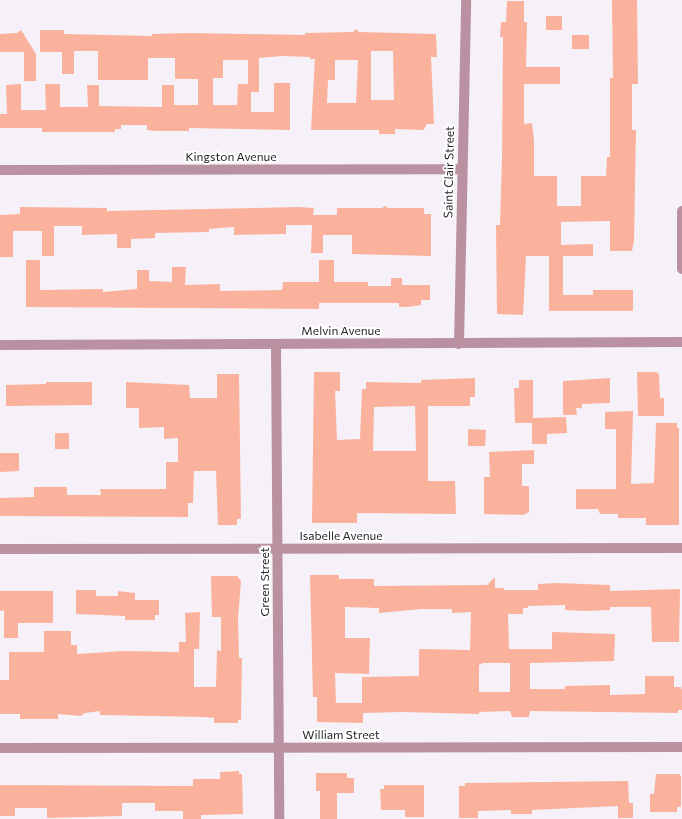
<!DOCTYPE html>
<style>
body{margin:0}
#map{position:relative;width:682px;height:819px;overflow:hidden;background:#f6f1f8;font-family:Commissioner,sans-serif}
div>[style]{position:absolute}
.building>*{inset:0;background:#fbb29c}
.minor>*{height:10px;margin:-5px;padding:0 5px;transform-origin:5px;border-radius:5px;background:#b991a1}
.tertiary>*{height:10px;margin:-5px;padding:0 5px;transform-origin:5px;border-radius:5px;background:#b991a1}
span{translate:-50% -50%;white-space:nowrap;text-align:center;line-height:1.15;-webkit-text-stroke:4px #fff;paint-order:stroke}
.street-label{font-size:12px;color:#282629}
</style>
<div id="map">
<div class="building">
<i style="clip-path:polygon(612px 0,637px 0,638px 84px,632px 84px,632px 130px,636px 130px,634px 241px,632px 251px,610px 251px,610px 221px,561px 222px,561px 245px,593px 244px,593px 256px,563px 256px,563px 295px,593px 295px,593px 290px,633px 290px,633px 311px,549px 311px,549px 256px,526px 256px,523px 315px,497px 314px,496px 225px,500px 225px,502px 157px,503px 37px,500px 37px,501px 22px,506px 22px,507px 1px,524px 1px,524px 22px,527px 22px,526px 67px,560px 67px,560px 84px,524px 84px,524px 124px,532px 123px,534px 141px,534px 176px,557px 176px,557px 206px,581px 206px,581px 176px,606px 176px,607px 157px,610px 157px,610px 78px,613px 78px)"></i>
<i style="clip-path:polygon(546px 16px,562px 16px,562px 30px,546px 30px)"></i>
<i style="clip-path:polygon(evenodd,356px 29px,359px 32px,436px 34px,437px 57px,431px 57px,434px 124px,427px 124px,423px 130px,395px 129px,395px 134px,379px 134px,379px 130px,311px 130px,315px 59px,310px 59px,310px 57px,282px 56px,259px 58px,259px 92px,251px 92px,251px 112px,274px 112px,274px 83px,290px 83px,290px 130px,189px 128px,189px 131px,156px 131px,147px 130px,147px 125px,121px 125px,121px 129px,115px 129px,115px 132px,42px 132px,42px 128px,0 128px,0 114px,7px 114px,6px 85px,21px 84px,21px 110px,46px 110px,45px 84px,60px 84px,60px 107px,88px 107px,87px 85px,99px 85px,99px 106px,162px 107px,162px 85px,174px 85px,174px 105px,198px 105px,198px 79px,175px 79px,175px 58px,148px 58px,148px 80px,98px 80px,98px 51px,74px 51px,74px 74px,62px 74px,62px 52px,40px 52px,40px 30px,64px 30px,64px 34px,152px 36px,152px 34px,189px 33px,305px 35px,305px 33px,353px 32px,356px 29px,371px 51px,393px 51px,394px 100px,371px 100px,371px 51px,356px 29px,223px 60px,248px 60px,248px 84px,238px 84px,237px 105px,213px 105px,213px 78px,223px 78px,223px 60px,356px 29px,335px 60px,358px 60px,356px 103px,327px 103px,328px 80px,335px 80px,335px 60px)"></i>
<i style="clip-path:polygon(21px 30px,36px 54px,36px 81px,24px 81px,24px 52px,0 52px,0 34px,17px 33px)"></i>
<i style="clip-path:polygon(572px 35px,589px 35px,589px 49px,572px 49px)"></i>
<i style="clip-path:polygon(385px 206px,388px 208px,424px 208px,424px 214px,431px 214px,431px 256px,352px 254px,352px 235px,323px 235px,323px 253px,311px 253px,312px 225px,286px 225px,286px 234px,234px 235px,234px 227px,209px 229px,209px 232px,155px 233px,155px 238px,131px 239px,131px 248px,117px 248px,117px 234px,82px 235px,82px 226px,54px 226px,54px 256px,42px 256px,42px 231px,13px 231px,13px 257px,0 257px,0 215px,20px 214px,20px 207px,107px 208px,107px 211px,298px 207px,314px 208px,313px 215px,337px 215px,337px 208px,382px 208px)"></i>
<i style="clip-path:polygon(26px 260px,40px 260px,40px 290px,103px 289px,103px 292px,137px 289px,137px 270px,149px 270px,149px 281px,172px 282px,172px 267px,186px 267px,185px 285px,220px 284px,220px 291px,282px 290px,283px 282px,319px 282px,319px 260px,334px 260px,334px 282px,368px 282px,368px 286px,391px 286px,391px 278px,402px 278px,402px 285px,430px 285px,430px 300px,421px 300px,421px 305px,407px 307px,399px 307px,399px 303px,319px 303px,319px 309px,26px 307px)"></i>
<i style="clip-path:polygon(evenodd,314px 372px,340px 372px,340px 391px,335px 391px,337px 440px,360px 439px,362px 389px,366px 389px,366px 382px,421px 383px,421px 380px,475px 378px,475px 397px,470px 397px,470px 406px,428px 406px,428px 481px,455px 481px,456px 514px,357px 513px,357px 523px,312px 523px,314px 372px,415px 406px,416px 451px,373px 451px,374px 407px,415px 406px)"></i>
<i style="clip-path:polygon(637px 372px,656px 372px,659px 374px,660px 398px,664px 398px,664px 416px,638px 416px)"></i>
<i style="clip-path:polygon(217px 374px,239px 374px,241px 519px,237px 519px,237px 525px,218px 525px,216px 471px,194px 471px,193px 503px,188px 503px,188px 517px,0 516px,0 498px,34px 497px,34px 487px,67px 487px,67px 495px,101px 495px,100px 489px,166px 489px,166px 462px,178px 462px,178px 438px,164px 439px,164px 427px,139px 428px,139px 408px,126px 408px,126px 382px,189px 385px,190px 398px,217px 398px)"></i>
<i style="clip-path:polygon(610px 378px,610px 403px,582px 404px,582px 408px,576px 408px,577px 415px,563px 415px,563px 381px)"></i>
<i style="clip-path:polygon(519px 380px,533px 380px,533px 418px,566px 417px,567px 433px,547px 434px,547px 444px,532px 444px,532px 423px,515px 423px,514px 388px,519px 388px)"></i>
<i style="clip-path:polygon(46px 382px,92px 382px,92px 405px,6px 406px,6px 385px,46px 384px)"></i>
<i style="clip-path:polygon(633px 411px,631px 484px,654px 483px,656px 423px,677px 423px,677px 428px,679px 428px,679px 525px,646px 525px,646px 518px,618px 518px,618px 514px,600px 514px,598px 509px,576px 509px,576px 489px,616px 489px,616px 429px,605px 429px,605px 412px)"></i>
<i style="clip-path:polygon(468px 429px,486px 430px,485px 446px,468px 446px)"></i>
<i style="clip-path:polygon(55px 433px,69px 433px,69px 449px,55px 449px)"></i>
<i style="clip-path:polygon(534px 450px,534px 464px,522px 464px,522px 486px,529px 486px,529px 512px,523px 515px,484px 514px,484px 477px,490px 477px,489px 452px)"></i>
<i style="clip-path:polygon(0 453px,19px 453px,19px 471px,0 472px)"></i>
<i style="clip-path:polygon(evenodd,310px 575px,339px 575px,339px 579px,374px 579px,374px 586px,487px 585px,495px 577px,495px 588px,504px 588px,504px 590px,538px 590px,538px 584px,557px 583px,610px 585px,610px 591px,680px 589px,679px 642px,652px 642px,651px 607px,610px 607px,610px 610px,584px 611px,565px 610px,565px 605px,528px 606px,528px 608px,523px 608px,523px 614px,508px 614px,509px 649px,552px 649px,552px 632px,615px 634px,614px 661px,530px 663px,530px 689px,565px 689px,565px 686px,610px 685px,610px 695px,645px 694px,645px 676px,674px 676px,674px 687px,681px 687px,682px 690px,682px 710px,678px 710px,678px 713px,530px 711px,529px 717px,512px 717px,510px 711px,479px 712px,479px 714px,402px 712px,363px 713px,363px 723px,317px 722px,317px 697px,313px 697px,310px 575px,345px 607px,379px 608px,379px 613px,421px 609px,452px 609px,452px 613px,471px 612px,470px 650px,419px 649px,419px 676px,362px 677px,362px 703px,336px 703px,335px 673px,369px 674px,370px 638px,345px 638px,345px 607px,310px 575px,483px 663px,510px 663px,510px 692px,479px 692px,479px 665px,483px 663px)"></i>
<i style="clip-path:polygon(211px 576px,237px 576px,241px 581px,238px 618px,239px 658px,242px 658px,241px 720px,238px 720px,238px 723px,214px 723px,214px 718px,204px 717px,100px 715px,100px 711px,85px 713px,81px 716px,58px 714px,58px 719px,20px 719px,20px 714px,0 714px,0 680px,9px 680px,9px 652px,44px 652px,44px 631px,71px 631px,71px 645px,77px 645px,77px 654px,124px 651px,179px 652px,179px 642px,186px 642px,185px 613px,200px 612px,199px 649px,194px 649px,194px 687px,216px 687px,217px 650px,221px 651px,221px 617px,212px 617px)"></i>
<i style="clip-path:polygon(76px 590px,96px 590px,96px 596px,118px 596px,118px 591px,135px 593px,135px 600px,159px 600px,159px 615px,155px 615px,155px 620px,125px 620px,125px 616px,76px 614px)"></i>
<i style="clip-path:polygon(0 591px,53px 591px,53px 623px,18px 623px,18px 638px,4px 638px,4px 610px,0 611px)"></i>
<i style="clip-path:polygon(239px 771px,239px 774px,242px 774px,243px 814px,201px 815px,201px 819px,183px 819px,183px 811px,155px 811px,155px 803px,122px 803px,122px 816px,47px 818px,47px 808px,15px 808px,15px 816px,0 816px,0 785px,193px 786px,193px 779px,220px 779px,220px 772px)"></i>
<i style="clip-path:polygon(316px 773px,347px 773px,347px 778px,354px 778px,354px 793px,337px 793px,337px 819px,320px 819px,320px 791px,316px 791px)"></i>
<i style="clip-path:polygon(656px 774px,679px 774px,681px 776px,681px 807px,677px 807px,677px 812px,650px 812px,650px 794px,654px 794px)"></i>
<i style="clip-path:polygon(628px 781px,629px 803px,633px 803px,633px 818px,618px 818px,618px 806px,532px 810px,532px 814px,511px 814px,511px 810px,478px 811px,478px 818px,459px 818px,459px 786px,465px 786px,465px 783px)"></i>
<i style="clip-path:polygon(384px 785px,424px 785px,424px 817px,405px 817px,405px 810px,381px 810px,380px 789px,384px 789px)"></i>
</div>
<div class="minor">
<i style="left:0;top:170px;width:462px;rotate:-0.1deg"></i>
<i style="left:682px;top:211px;width:58px;rotate:90deg"></i>
<i style="left:459px;top:344px;width:344px;rotate:-88.8deg"></i>
<i style="left:276px;top:345px;width:474px;rotate:89.6deg"></i>
<i style="left:0;top:549px;width:682px;rotate:-0.08deg"></i>
<i style="left:0;top:748px;width:682px;rotate:-0.08deg"></i>
</div>
<div class="tertiary">
<i style="left:0;top:345px;width:682px;rotate:-0.25deg"></i>
</div>
<div class="street-label">
<span style="left:231px;top:157px">Kingston Avenue</span>
<span style="left:449px;top:172px;rotate:-89deg">Saint Clair Street</span>
<span style="left:341px;top:331px">Melvin Avenue</span>
<span style="left:341px;top:536px">Isabelle Avenue</span>
<span style="left:265px;top:582px;rotate:-90deg">Green Street</span>
<span style="left:341px;top:735px">William Street</span>
</div>
</div>
